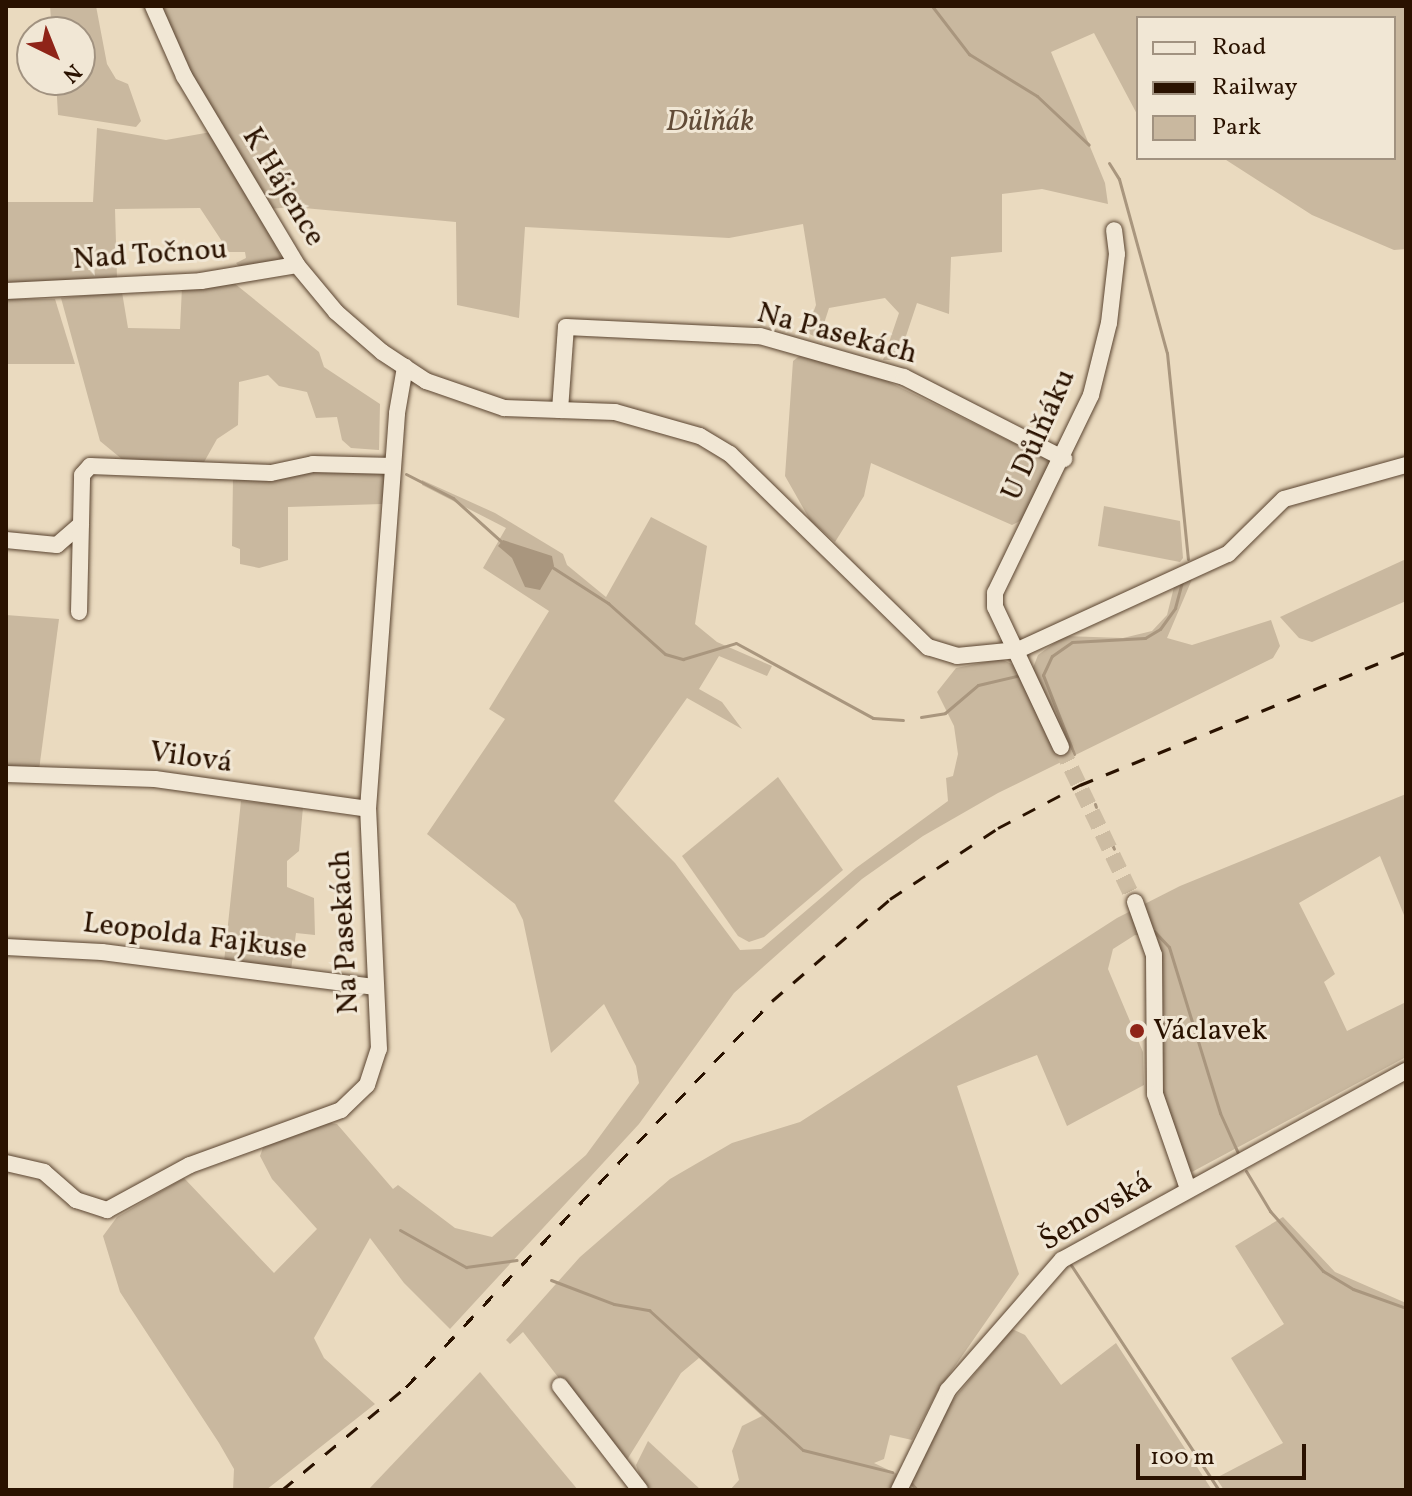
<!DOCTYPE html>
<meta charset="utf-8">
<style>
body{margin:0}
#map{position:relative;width:1412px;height:1496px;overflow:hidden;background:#eadabf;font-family:Vollkorn,serif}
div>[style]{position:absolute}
.green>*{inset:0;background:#c9b89f}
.water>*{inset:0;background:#a9967e}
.stream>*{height:3px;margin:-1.5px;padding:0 1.5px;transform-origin:1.5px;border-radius:1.5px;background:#a9967e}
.minor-tunnel>*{height:16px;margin-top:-8px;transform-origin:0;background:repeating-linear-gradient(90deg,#cdbca2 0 16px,transparent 0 24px)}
.roads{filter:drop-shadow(0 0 2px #5a4430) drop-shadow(0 0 2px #5a4430)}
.minor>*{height:16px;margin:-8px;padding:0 8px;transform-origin:8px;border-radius:8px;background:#f1e7d5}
.rail>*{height:3px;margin-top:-1.5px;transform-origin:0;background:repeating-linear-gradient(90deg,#2a1200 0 14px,transparent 0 28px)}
.dots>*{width:22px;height:22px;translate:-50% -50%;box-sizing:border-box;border:4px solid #f1e7d5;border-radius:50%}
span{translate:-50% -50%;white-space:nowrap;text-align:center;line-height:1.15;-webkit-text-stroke:6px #f1e7d5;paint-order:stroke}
.park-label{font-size:30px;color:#624c38;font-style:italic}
.street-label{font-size:30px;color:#2a1200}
.poi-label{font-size:30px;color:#2a1200}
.left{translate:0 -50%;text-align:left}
.frame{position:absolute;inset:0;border:8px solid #2a1200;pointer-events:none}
.legend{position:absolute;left:1136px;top:16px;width:260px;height:144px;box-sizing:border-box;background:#f1e7d5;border:2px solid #a19280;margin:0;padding:10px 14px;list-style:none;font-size:24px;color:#2a1200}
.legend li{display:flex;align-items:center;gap:16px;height:40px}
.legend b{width:40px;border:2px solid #a19280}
.north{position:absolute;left:16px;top:16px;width:80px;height:80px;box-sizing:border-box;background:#f1e7d5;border:2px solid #a19280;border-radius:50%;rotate:137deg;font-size:22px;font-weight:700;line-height:32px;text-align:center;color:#2a1200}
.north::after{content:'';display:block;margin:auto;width:28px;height:36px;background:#8f2418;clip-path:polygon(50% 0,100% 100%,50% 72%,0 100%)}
.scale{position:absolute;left:1136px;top:1444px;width:170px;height:36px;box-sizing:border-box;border:4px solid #2a1200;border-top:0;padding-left:10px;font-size:24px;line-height:28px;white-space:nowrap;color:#2a1200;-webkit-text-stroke:6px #f1e7d5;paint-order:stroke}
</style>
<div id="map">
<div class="green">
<i style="clip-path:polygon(50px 6px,96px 6px,107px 64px,116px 79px,128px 84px,141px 121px,136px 127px,58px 115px,56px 80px,80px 80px,80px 32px,52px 32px)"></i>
<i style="clip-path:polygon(153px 6px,1406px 6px,1406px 249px,1394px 250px,1312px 215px,1223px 158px,1394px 158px,1394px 18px,1138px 18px,1138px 116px,1094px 33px,1051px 52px,1105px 183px,1108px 204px,1042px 189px,1002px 194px,1002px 252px,951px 257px,949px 314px,917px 303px,898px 360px,883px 360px,899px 313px,885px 298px,829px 308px,819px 339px,806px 332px,816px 305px,803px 224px,729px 238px,525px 227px,519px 318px,457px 305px,456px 222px,293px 207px,268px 209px)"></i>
<i style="clip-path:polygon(97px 128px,166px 140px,211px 132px,250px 203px,258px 206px,283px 262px,244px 272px,236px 263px,246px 258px,245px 252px,229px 252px,200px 208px,115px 209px,117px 278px,6px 285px,6px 202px,93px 202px)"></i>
<i style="clip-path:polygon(234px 283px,319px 352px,324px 367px,380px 404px,379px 450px,351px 448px,342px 440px,337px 417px,316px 418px,307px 392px,279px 386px,268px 375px,239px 382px,238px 425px,217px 439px,203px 464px,123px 460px,100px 441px,61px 298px,122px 292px,128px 328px,180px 329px,182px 287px)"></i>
<i style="clip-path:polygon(6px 299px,55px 299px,75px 364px,6px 364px)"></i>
<i style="clip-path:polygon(802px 354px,887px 381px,1053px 462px,1024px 519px,1012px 525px,871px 463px,864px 496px,835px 542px,810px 520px,785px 476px,793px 361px)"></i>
<i style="clip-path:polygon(310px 471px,385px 472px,382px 504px,288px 507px,288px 560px,259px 568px,240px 564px,240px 549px,232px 546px,233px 478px)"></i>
<i style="clip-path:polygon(422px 480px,495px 513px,563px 554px,567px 565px,606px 597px,651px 517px,707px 546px,695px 624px,717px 642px,772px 666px,767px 676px,719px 656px,699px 689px,722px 702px,742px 729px,687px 698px,614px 801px,675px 863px,740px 950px,761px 949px,856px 868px,948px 801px,946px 778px,953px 776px,958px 754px,954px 726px,937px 692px,956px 668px,1001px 659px,1016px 666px,1048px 739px,1060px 734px,1031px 673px,1038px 655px,1064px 636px,1123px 638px,1152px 631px,1167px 615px,1174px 587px,1193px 577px,1167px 638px,1192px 645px,1271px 620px,1280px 646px,1273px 658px,998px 793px,923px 836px,862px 879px,734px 993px,639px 1124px,450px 1329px,404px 1283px,370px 1238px,314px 1338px,324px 1358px,375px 1404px,266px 1490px,233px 1490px,234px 1469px,219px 1443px,120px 1292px,103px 1236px,117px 1217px,184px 1178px,274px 1273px,317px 1229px,272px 1179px,260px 1156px,264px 1145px,324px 1122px,337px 1124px,393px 1189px,398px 1185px,455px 1228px,492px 1237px,586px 1155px,639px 1083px,636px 1066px,604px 1004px,551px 1053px,523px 920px,515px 904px,427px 834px,505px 719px,489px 709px,549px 611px,483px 568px,506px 528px,422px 485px)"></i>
<i style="clip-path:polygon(1104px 506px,1180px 521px,1183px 558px,1180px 562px,1098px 546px)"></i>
<i style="clip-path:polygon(1406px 559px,1406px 601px,1312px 642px,1299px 638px,1280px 617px)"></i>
<i style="clip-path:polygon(6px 615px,59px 619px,39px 770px,11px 769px,6px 764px)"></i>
<i style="clip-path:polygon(778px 777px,843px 870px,764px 937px,749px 942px,738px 936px,682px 856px)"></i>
<i style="clip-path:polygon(1406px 794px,1406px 920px,1380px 856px,1299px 903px,1335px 974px,1324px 982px,1347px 1031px,1406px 1002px,1406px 1057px,1190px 1173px,1160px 1092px,1157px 937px,1135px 935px,1113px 949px,1108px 969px,1143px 1052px,1144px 1085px,1067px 1126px,1037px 1055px,957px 1086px,1019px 1274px,937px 1392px,912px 1440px,890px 1435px,884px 1459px,874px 1463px,897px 1474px,891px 1490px,730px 1490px,739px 1480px,732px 1451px,742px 1426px,762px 1416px,699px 1358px,681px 1373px,625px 1463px,523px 1332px,510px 1344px,506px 1340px,580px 1257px,670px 1179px,732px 1143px,800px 1122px,1117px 918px,1180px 886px)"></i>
<i style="clip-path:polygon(241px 801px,303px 807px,299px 851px,287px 861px,287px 887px,314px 898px,315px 935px,296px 933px,291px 970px,224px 962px)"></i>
<i style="clip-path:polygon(1283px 1217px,1335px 1272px,1406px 1303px,1406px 1490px,1224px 1490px,1216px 1478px,1283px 1443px,1231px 1358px,1284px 1324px,1235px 1246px)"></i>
<i style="clip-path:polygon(1012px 1329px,1025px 1335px,1061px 1385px,1116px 1343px,1212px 1490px,907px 1490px,947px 1407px)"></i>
<i style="clip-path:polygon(480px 1372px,578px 1490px,368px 1490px)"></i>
<i style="clip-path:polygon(648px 1441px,701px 1490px,645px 1490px,636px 1465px)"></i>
</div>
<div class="water">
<i style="clip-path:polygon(503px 540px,552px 556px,554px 566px,540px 590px,525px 587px,512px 558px,498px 546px)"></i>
</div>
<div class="stream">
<i style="left:932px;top:6px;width:61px;rotate:52.4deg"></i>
<i style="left:969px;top:54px;width:80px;rotate:31.7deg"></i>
<i style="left:1037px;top:96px;width:71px;rotate:43.3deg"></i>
<i style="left:1109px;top:163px;width:19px;rotate:58deg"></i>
<i style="left:1119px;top:179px;width:180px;rotate:74.6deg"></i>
<i style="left:1167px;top:353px;width:207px;rotate:84.2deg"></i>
<i style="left:406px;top:474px;width:53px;rotate:27.1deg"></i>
<i style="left:453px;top:498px;width:67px;rotate:42deg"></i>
<i style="left:552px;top:567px;width:67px;rotate:32.7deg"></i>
<i style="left:608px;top:603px;width:76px;rotate:41.8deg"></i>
<i style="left:665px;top:654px;width:19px;rotate:16deg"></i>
<i style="left:683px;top:659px;width:55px;rotate:-16.8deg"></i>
<i style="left:736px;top:643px;width:156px;rotate:28.7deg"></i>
<i style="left:873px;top:718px;width:30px;rotate:4deg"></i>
<i style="left:921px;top:717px;width:24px;rotate:-9deg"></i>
<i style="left:945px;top:713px;width:43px;rotate:-40.3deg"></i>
<i style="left:978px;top:685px;width:44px;rotate:-13.1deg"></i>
<i style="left:1074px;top:754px;width:85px;rotate:-111.4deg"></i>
<i style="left:1043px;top:675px;width:21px;rotate:-65deg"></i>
<i style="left:1052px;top:656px;width:24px;rotate:-35deg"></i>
<i style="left:1072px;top:642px;width:73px;rotate:-3.1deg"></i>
<i style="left:1145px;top:638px;width:17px;rotate:-31deg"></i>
<i style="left:1160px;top:629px;width:26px;rotate:-54deg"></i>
<i style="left:1175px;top:608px;width:27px;rotate:-75deg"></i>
<i style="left:1095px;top:804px;width:3px;rotate:72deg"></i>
<i style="left:1108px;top:836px;width:14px;rotate:65deg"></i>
<i style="left:1154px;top:931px;width:22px;rotate:47deg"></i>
<i style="left:1169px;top:947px;width:174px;rotate:72.9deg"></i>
<i style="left:1220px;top:1113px;width:44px;rotate:65.8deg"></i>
<i style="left:1246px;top:1171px;width:47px;rotate:59deg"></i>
<i style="left:1270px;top:1211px;width:80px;rotate:48.5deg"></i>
<i style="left:1323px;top:1271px;width:35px;rotate:31deg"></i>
<i style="left:1353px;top:1289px;width:56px;rotate:19.7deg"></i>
<i style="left:400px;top:1230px;width:76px;rotate:29.3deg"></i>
<i style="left:466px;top:1267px;width:51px;rotate:-7.8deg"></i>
<i style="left:1071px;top:1265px;width:269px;rotate:56.7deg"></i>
<i style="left:551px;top:1280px;width:67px;rotate:20.9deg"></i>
<i style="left:614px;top:1304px;width:36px;rotate:10deg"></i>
<i style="left:649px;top:1310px;width:208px;rotate:42.3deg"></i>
<i style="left:803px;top:1450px;width:92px;rotate:13.9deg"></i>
<i style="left:911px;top:1483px;width:9px;rotate:49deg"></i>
</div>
<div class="minor-tunnel">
<i style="left:1061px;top:747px;width:172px;rotate:64.5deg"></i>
</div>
<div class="roads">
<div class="minor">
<i style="left:153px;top:6px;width:77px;rotate:66.1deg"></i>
<i style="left:184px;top:76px;width:220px;rotate:59.1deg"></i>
<i style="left:297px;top:265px;width:61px;rotate:50.3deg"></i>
<i style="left:336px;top:312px;width:61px;rotate:41deg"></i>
<i style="left:382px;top:352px;width:53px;rotate:33.4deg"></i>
<i style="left:426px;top:381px;width:83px;rotate:19.1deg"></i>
<i style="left:504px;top:408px;width:111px;rotate:2.1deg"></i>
<i style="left:615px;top:412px;width:88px;rotate:15.8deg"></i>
<i style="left:700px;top:436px;width:35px;rotate:31deg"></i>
<i style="left:730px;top:454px;width:277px;rotate:44.3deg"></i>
<i style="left:928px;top:647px;width:30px;rotate:17deg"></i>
<i style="left:957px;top:656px;width:61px;rotate:-5.6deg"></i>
<i style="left:1018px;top:650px;width:231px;rotate:-24.6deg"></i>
<i style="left:1228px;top:554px;width:78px;rotate:-44.5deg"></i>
<i style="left:1284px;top:499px;width:127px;rotate:-15.6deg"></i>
<i style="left:6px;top:291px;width:195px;rotate:-2.9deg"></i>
<i style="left:201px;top:281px;width:97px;rotate:-9.5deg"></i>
<i style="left:560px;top:410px;width:83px;rotate:-85.9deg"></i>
<i style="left:566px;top:327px;width:194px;rotate:2.7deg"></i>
<i style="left:760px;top:336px;width:150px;rotate:15.9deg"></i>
<i style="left:904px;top:377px;width:180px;rotate:27.1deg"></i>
<i style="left:6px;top:540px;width:51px;rotate:5.6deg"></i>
<i style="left:57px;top:545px;width:32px;rotate:-41deg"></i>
<i style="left:79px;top:612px;width:137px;rotate:-88.7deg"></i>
<i style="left:82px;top:475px;width:12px;rotate:-48deg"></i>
<i style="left:90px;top:466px;width:181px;rotate:2.2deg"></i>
<i style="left:271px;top:473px;width:43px;rotate:-12.1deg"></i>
<i style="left:313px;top:464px;width:80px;rotate:1.4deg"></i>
<i style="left:1061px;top:747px;width:155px;rotate:-115.2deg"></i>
<i style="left:995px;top:607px;width:14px;rotate:-90deg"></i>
<i style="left:995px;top:593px;width:220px;rotate:-64.1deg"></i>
<i style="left:1091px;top:395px;width:74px;rotate:-76deg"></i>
<i style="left:1109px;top:323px;width:69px;rotate:-83.4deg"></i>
<i style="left:1117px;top:254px;width:24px;rotate:-97deg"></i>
<i style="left:6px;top:774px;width:149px;rotate:1.9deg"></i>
<i style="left:155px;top:779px;width:215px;rotate:8deg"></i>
<i style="left:1135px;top:902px;width:56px;rotate:70.3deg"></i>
<i style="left:1154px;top:955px;width:139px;rotate:89.6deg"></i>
<i style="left:1155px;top:1094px;width:101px;rotate:70.8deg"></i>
<i style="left:6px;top:947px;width:96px;rotate:3deg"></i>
<i style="left:102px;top:952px;width:276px;rotate:7.3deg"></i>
<i style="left:6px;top:1163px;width:39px;rotate:13deg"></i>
<i style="left:44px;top:1172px;width:43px;rotate:41.2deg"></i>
<i style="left:76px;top:1200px;width:33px;rotate:18deg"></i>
<i style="left:107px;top:1210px;width:94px;rotate:-28.5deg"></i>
<i style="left:190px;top:1165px;width:161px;rotate:-20deg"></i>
<i style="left:341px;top:1110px;width:36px;rotate:-44deg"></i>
<i style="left:367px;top:1085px;width:38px;rotate:-72deg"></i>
<i style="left:379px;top:1049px;width:240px;rotate:-92.6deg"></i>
<i style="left:368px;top:809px;width:397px;rotate:-85.8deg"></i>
<i style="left:397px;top:413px;width:47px;rotate:-80.1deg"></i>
<i style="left:560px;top:1386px;width:131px;rotate:52.4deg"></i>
<i style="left:899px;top:1490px;width:111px;rotate:-63.9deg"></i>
<i style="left:948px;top:1390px;width:173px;rotate:-48.8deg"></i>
<i style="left:1062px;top:1260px;width:393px;rotate:-28.8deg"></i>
</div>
</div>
<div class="rail">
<i style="left:282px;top:1490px;width:161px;rotate:-39.7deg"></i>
<i style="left:406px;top:1387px;width:532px;rotate:-46.52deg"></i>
<i style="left:772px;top:1001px;width:156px;rotate:-40.8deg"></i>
<i style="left:890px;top:899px;width:129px;rotate:-33.3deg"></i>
<i style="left:998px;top:828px;width:93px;rotate:-27.7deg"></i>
<i style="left:1080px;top:785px;width:352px;rotate:-22.2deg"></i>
</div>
<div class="dots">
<i style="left:1137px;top:1031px;background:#8f2418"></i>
</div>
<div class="park-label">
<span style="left:710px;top:122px">Důlňák</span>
</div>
<div class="street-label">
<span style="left:283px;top:187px;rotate:59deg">K Hájence</span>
<span style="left:150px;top:255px;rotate:-4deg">Nad Točnou</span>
<span style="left:837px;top:334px;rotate:15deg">Na Pasekách</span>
<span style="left:1039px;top:435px;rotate:-66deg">U Důlňáku</span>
<span style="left:191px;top:758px;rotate:8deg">Vilová</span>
<span style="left:345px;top:932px;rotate:-93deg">Na Pasekách</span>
<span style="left:195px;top:937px;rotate:7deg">Leopolda Fajkuse</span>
<span style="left:1096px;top:1212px;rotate:-31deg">Šenovská</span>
</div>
<div class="poi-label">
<span class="left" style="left:1153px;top:1031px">Václavek</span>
</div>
<div class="frame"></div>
<ul class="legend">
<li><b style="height:10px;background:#f1e7d5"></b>Road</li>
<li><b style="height:10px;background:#2a1200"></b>Railway</li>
<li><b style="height:22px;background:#c9b89f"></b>Park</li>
</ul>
<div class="north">N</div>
<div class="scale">100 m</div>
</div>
